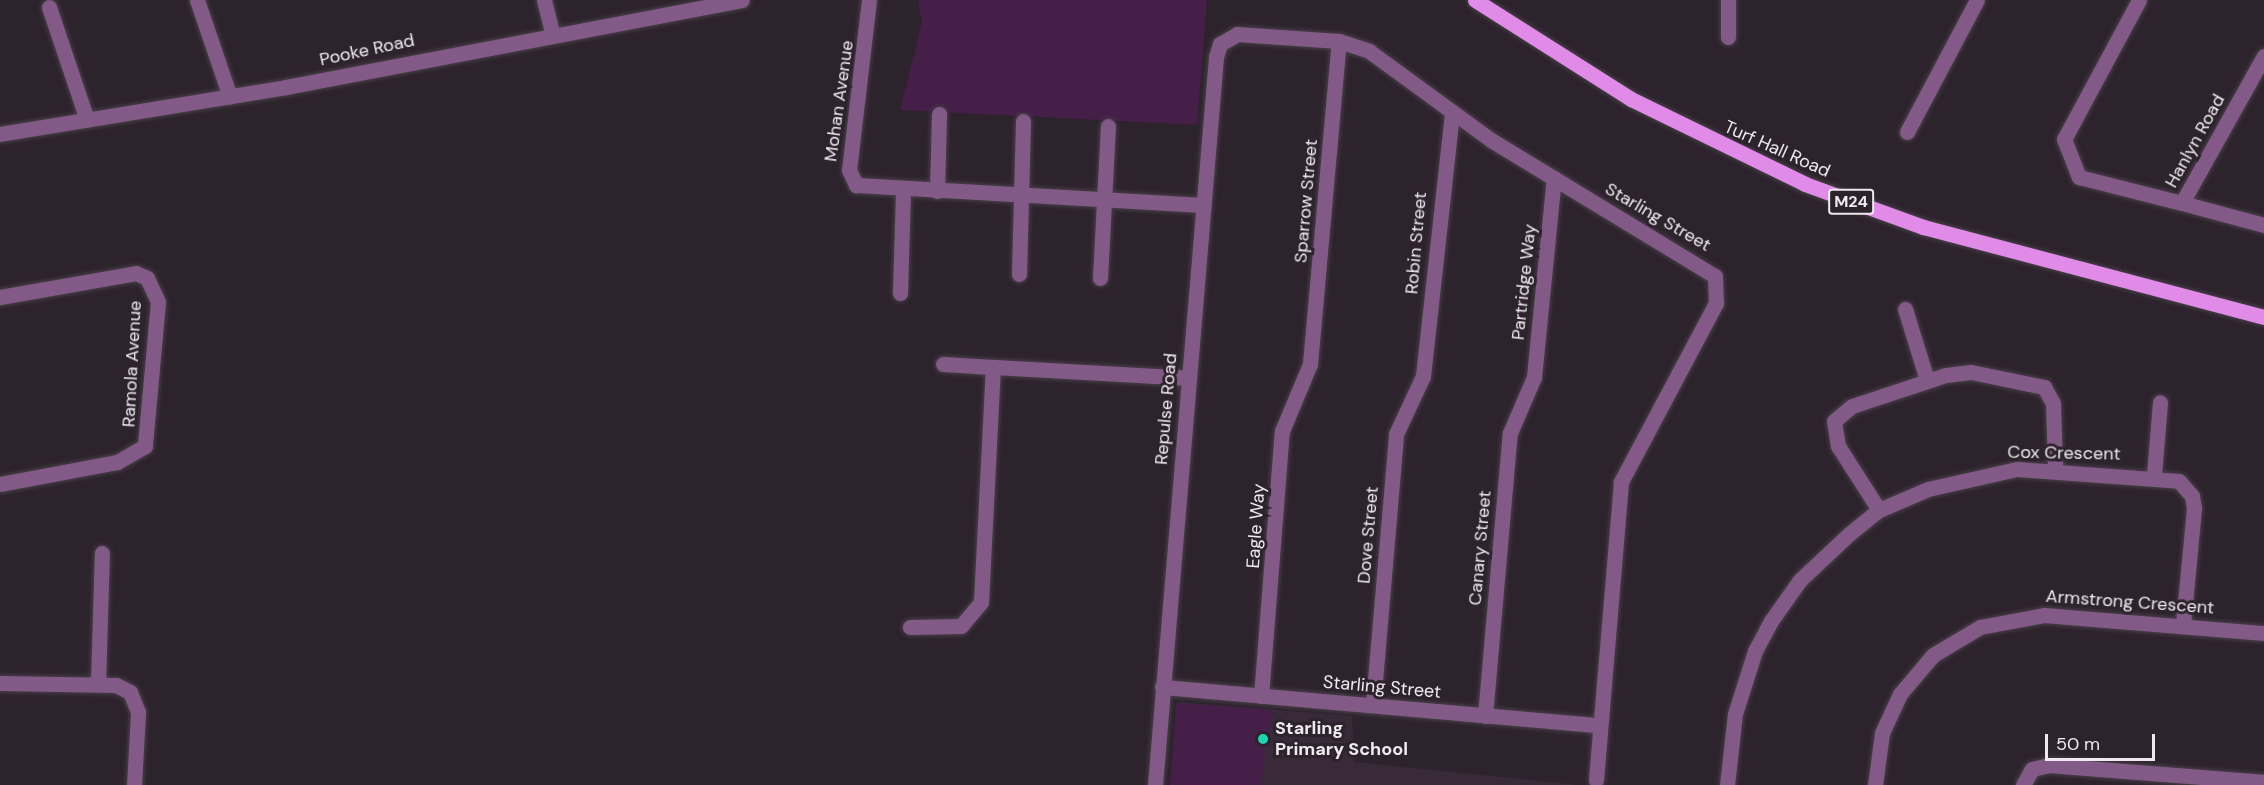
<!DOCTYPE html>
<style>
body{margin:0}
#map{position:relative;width:2264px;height:785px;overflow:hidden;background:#2d232d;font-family:"DM Sans",sans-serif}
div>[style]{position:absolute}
.built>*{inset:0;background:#392a3a}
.green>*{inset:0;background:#451f48}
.roads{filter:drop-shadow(0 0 2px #483f48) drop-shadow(0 0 2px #483f48)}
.minor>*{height:15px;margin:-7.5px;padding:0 7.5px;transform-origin:7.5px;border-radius:7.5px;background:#835a87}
.tertiary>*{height:15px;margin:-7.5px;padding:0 7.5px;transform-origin:7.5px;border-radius:7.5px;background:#835a87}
.primary>*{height:15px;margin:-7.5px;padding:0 7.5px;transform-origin:7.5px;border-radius:7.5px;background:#e18be9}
.dots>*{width:16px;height:16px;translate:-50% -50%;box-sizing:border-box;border:3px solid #2d232d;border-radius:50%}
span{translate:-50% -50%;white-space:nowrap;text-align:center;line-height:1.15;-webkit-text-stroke:6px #2d232d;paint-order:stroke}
.shield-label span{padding:2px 4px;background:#2d232d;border:2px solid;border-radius:4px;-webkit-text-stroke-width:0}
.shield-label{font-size:16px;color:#f0e9f0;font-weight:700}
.street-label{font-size:18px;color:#f0e9f0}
.poi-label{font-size:18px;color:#f0e9f0;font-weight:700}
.left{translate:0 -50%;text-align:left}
.scale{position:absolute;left:2045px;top:734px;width:110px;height:27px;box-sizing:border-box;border:3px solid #f0e9f0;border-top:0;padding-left:8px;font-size:18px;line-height:21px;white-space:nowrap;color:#f0e9f0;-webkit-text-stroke:4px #2d232d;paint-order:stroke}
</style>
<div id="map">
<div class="built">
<i style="clip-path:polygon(1178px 702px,1352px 716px,1354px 762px,1579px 785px,1170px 785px)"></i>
</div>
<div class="green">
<i style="clip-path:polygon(918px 0,1207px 0,1197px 125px,900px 110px,922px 22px)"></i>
<i style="clip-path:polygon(1176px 703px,1272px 710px,1261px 785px,1170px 785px)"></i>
</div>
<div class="roads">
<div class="minor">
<i style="left:197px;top:0;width:102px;rotate:71.2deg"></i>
<i style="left:544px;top:0;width:34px;rotate:76deg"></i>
<i style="left:869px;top:0;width:171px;rotate:96.7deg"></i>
<i style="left:849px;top:170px;width:17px;rotate:65deg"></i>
<i style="left:856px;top:185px;width:348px;rotate:3.3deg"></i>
<i style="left:2139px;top:0;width:158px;rotate:118.3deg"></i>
<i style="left:2064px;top:139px;width:41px;rotate:68.5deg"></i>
<i style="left:2079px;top:177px;width:106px;rotate:14.2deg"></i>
<i style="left:49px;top:7px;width:119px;rotate:71.4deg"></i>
<i style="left:1728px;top:37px;width:37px;rotate:-90deg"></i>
<i style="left:2264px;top:56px;width:168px;rotate:119.2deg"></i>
<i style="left:2182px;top:203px;width:85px;rotate:15deg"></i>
<i style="left:1907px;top:132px;width:149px;rotate:-62.1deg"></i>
<i style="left:937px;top:191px;width:77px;rotate:-88.5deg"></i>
<i style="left:1019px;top:274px;width:153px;rotate:-88.5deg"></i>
<i style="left:1100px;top:278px;width:152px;rotate:-87deg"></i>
<i style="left:900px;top:293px;width:104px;rotate:-88.3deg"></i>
<i style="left:0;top:297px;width:138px;rotate:-10deg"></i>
<i style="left:136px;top:273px;width:12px;rotate:24deg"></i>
<i style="left:147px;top:278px;width:26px;rotate:65deg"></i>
<i style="left:158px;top:302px;width:145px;rotate:95.2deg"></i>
<i style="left:145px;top:446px;width:32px;rotate:150deg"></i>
<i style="left:117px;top:462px;width:119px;rotate:169.4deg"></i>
<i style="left:1905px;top:309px;width:74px;rotate:72.8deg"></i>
<i style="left:943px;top:364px;width:50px;rotate:3.4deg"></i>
<i style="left:2154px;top:475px;width:73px;rotate:-85.3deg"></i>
<i style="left:1879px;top:510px;width:76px;rotate:-122.6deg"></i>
<i style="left:1838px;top:446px;width:25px;rotate:-99deg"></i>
<i style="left:1834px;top:421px;width:23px;rotate:-40deg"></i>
<i style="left:1852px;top:406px;width:99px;rotate:-18.3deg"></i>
<i style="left:1946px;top:375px;width:25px;rotate:-7deg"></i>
<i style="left:1971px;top:372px;width:75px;rotate:11.6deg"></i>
<i style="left:2044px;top:387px;width:18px;rotate:61deg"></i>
<i style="left:2053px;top:403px;width:65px;rotate:88.2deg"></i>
<i style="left:910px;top:627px;width:51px;rotate:-1.1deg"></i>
<i style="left:961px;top:626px;width:31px;rotate:-50deg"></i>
<i style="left:981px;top:602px;width:235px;rotate:-87.1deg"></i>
<i style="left:993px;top:367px;width:196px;rotate:3.2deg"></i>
<i style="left:0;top:683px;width:116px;rotate:1deg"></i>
<i style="left:116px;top:685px;width:16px;rotate:27deg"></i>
<i style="left:130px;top:692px;width:22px;rotate:68deg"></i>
<i style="left:138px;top:712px;width:73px;rotate:93.1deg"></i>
<i style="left:98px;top:684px;width:131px;rotate:-88.3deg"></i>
<i style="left:1162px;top:687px;width:439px;rotate:5deg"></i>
<i style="left:1261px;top:696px;width:266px;rotate:-85.5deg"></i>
<i style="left:1282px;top:431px;width:73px;rotate:-67.3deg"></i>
<i style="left:1310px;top:364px;width:324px;rotate:-84.9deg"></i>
<i style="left:1373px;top:704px;width:271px;rotate:-85.1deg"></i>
<i style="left:1396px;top:434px;width:64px;rotate:-65deg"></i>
<i style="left:1423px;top:376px;width:263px;rotate:-83.7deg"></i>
<i style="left:1485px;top:716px;width:284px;rotate:-85deg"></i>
<i style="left:1510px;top:433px;width:61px;rotate:-66.8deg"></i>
<i style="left:1534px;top:377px;width:200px;rotate:-84.3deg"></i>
<i style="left:1155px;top:785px;width:731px;rotate:-85.21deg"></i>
<i style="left:1216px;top:57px;width:14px;rotate:-73deg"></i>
<i style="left:1220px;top:44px;width:20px;rotate:-30deg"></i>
<i style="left:1237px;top:34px;width:102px;rotate:3.9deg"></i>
<i style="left:1339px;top:41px;width:32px;rotate:18deg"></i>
<i style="left:1369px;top:51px;width:151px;rotate:36.1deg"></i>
<i style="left:1491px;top:140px;width:262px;rotate:31.3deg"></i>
<i style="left:1715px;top:276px;width:27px;rotate:88deg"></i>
<i style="left:1716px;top:303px;width:203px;rotate:118deg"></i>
<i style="left:1621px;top:482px;width:299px;rotate:94.8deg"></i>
<i style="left:1727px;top:785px;width:71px;rotate:-83.6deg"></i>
<i style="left:1735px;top:714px;width:66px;rotate:-72.4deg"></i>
<i style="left:1755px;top:651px;width:34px;rotate:-62deg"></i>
<i style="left:1771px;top:621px;width:50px;rotate:-54.7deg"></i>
<i style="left:1800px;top:580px;width:67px;rotate:-43.2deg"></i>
<i style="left:1849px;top:534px;width:38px;rotate:-39deg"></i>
<i style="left:1879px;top:510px;width:53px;rotate:-23.2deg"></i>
<i style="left:1928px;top:489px;width:91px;rotate:-12.7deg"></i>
<i style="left:2017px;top:469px;width:162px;rotate:4.2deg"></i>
<i style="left:2179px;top:481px;width:20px;rotate:49deg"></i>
<i style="left:2192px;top:496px;width:12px;rotate:81deg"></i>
<i style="left:2194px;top:508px;width:118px;rotate:95.4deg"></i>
<i style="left:1875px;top:785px;width:52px;rotate:-82.3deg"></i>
<i style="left:1882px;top:733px;width:43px;rotate:-65.2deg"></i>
<i style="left:1900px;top:694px;width:51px;rotate:-49.8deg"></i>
<i style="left:1933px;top:655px;width:55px;rotate:-30.8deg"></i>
<i style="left:1980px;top:627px;width:65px;rotate:-10.6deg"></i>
<i style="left:2044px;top:615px;width:221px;rotate:4.7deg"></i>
<i style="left:2023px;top:785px;width:18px;rotate:-61deg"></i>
<i style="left:2032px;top:769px;width:17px;rotate:-13deg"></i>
<i style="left:2049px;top:765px;width:216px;rotate:4.5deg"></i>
</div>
<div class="tertiary">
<i style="left:0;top:134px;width:290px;rotate:-9.3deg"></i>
<i style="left:286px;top:87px;width:464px;rotate:-10.8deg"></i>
</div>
<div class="primary">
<i style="left:1475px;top:0;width:185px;rotate:32.4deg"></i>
<i style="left:1631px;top:99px;width:194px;rotate:26deg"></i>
<i style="left:1805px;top:184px;width:126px;rotate:20deg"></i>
<i style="left:1923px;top:227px;width:353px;rotate:14.8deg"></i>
</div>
</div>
<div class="dots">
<i style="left:1263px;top:739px;background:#1fd5b0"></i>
</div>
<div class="shield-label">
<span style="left:1851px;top:202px">M24</span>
</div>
<div class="street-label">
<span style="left:367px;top:50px;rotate:-12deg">Pooke Road</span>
<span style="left:839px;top:101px;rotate:-82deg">Mohan Avenue</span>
<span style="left:2195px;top:141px;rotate:-61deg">Hanlyn Road</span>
<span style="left:1777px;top:149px;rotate:24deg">Turf Hall Road</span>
<span style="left:1306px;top:201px;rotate:-85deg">Sparrow Street</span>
<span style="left:1658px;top:217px;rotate:30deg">Starling Street</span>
<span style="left:1416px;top:243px;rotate:-85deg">Robin Street</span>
<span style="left:1524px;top:282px;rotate:-84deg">Partridge Way</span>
<span style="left:132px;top:364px;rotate:-87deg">Ramola Avenue</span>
<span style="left:1166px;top:409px;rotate:-85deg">Repulse Road</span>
<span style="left:2064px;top:453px;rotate:1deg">Cox Crescent</span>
<span style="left:1256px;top:526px;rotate:-86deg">Eagle Way</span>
<span style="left:1368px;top:535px;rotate:-85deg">Dove Street</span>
<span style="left:1480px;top:548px;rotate:-85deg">Canary Street</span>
<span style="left:2130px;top:602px;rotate:4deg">Armstrong Crescent</span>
<span style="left:1382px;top:687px;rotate:5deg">Starling Street</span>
</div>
<div class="poi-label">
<span class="left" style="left:1275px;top:739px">Starling<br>Primary School</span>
</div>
<div class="scale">50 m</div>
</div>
